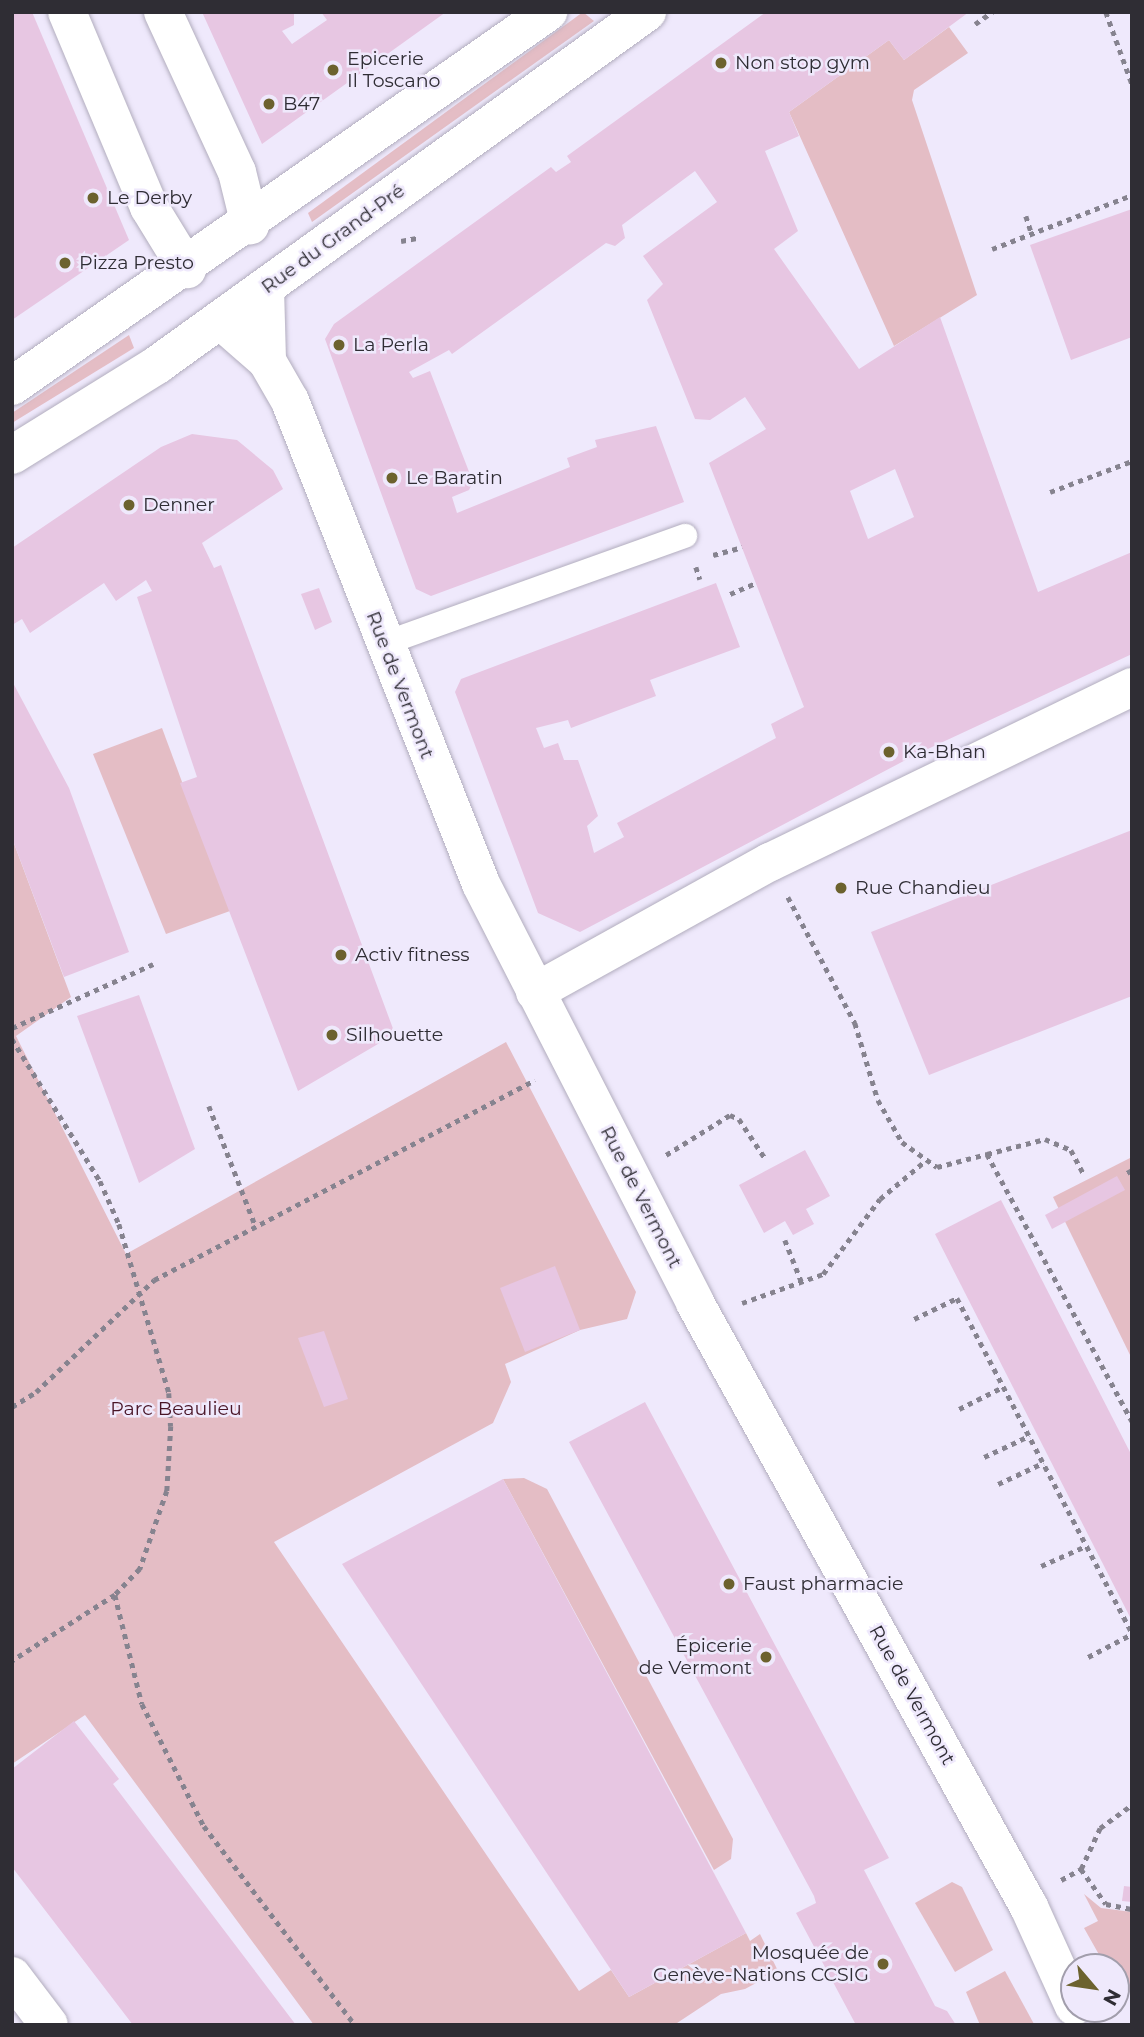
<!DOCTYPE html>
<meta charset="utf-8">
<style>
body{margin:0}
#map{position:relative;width:1144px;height:2037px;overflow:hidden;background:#efe9fc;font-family:Montserrat,sans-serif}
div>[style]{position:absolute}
.green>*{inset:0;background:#e4bdc5}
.building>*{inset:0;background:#e7c6e2}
.path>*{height:4.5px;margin-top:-2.25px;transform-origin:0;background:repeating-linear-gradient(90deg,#86838f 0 5px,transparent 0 10px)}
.roads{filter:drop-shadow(0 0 2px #b2adbe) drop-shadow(0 0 2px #b2adbe)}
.lane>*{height:24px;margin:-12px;padding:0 12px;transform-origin:12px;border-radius:12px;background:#fff}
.street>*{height:38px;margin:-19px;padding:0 19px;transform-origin:19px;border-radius:19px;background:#fff}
.secondary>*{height:38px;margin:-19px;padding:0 19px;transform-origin:19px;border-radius:19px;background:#fff}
.dots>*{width:19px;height:19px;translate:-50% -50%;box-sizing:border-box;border:4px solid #efe9fc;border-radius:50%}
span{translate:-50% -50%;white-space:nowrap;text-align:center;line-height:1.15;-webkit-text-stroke:5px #efe9fc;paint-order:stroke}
.poi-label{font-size:19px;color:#2f2d34}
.left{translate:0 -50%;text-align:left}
.right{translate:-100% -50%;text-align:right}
.street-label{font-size:19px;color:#2f2d34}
.park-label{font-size:19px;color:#491527}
.frame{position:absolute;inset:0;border:14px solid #2f2d34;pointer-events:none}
.north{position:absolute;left:1060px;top:1953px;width:70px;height:70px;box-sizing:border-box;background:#efe9fc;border:2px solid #a29eac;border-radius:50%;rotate:119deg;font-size:19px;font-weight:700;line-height:28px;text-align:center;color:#2f2d34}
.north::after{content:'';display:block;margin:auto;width:24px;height:32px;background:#6c622e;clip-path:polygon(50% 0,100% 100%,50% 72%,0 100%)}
</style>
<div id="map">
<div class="green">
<i style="clip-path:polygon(583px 12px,594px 21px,312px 222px,308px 213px)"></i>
<i style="clip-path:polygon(949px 27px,968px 53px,914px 90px,912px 100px,977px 295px,894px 346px,789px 112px,889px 40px,904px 60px)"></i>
<i style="clip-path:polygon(129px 335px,134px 348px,12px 423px,12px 413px)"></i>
<i style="clip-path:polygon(162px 728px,230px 911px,166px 934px,93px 754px)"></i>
<i style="clip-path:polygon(12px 838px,71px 997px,16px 1036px,126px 1254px,506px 1042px,636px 1292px,627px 1319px,580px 1330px,505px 1364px,511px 1382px,493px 1423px,274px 1542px,579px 1991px,611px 1970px,629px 1997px,746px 1933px,750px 1941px,760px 1934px,778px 1971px,745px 1989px,721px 1994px,674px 2025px,314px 2025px,85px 1715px,12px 1764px)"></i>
<i style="clip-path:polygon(1132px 1157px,1132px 1359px,1053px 1197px)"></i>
<i style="clip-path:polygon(524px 1478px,547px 1489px,733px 1839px,731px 1859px,714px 1870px,503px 1479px)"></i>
<i style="clip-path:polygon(952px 1882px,962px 1887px,993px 1950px,955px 1972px,915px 1903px)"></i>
<i style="clip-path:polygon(1084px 1894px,1101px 1908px,1132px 1912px,1132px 1994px,1116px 1981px,1116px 1967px,1106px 1967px,1084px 1928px,1098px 1921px)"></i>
<i style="clip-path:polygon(1005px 1971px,1034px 2024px,1034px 2025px,980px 2025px,966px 1992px)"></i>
</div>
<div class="building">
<i style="clip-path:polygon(12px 12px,32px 12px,129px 240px,12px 320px)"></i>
<i style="clip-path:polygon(202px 12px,294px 12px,294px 25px,282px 31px,292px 44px,327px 20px,321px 12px,446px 12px,262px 144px)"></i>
<i style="clip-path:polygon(evenodd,766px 12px,969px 12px,904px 60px,889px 40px,789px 112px,799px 136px,765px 151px,798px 231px,774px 249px,859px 369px,940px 317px,1038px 592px,1132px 552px,1132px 654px,917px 754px,580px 932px,538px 913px,455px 692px,461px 679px,716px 583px,740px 647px,650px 680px,656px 696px,571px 728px,568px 720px,536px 728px,544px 748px,558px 743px,564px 760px,578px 760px,598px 816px,587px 826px,594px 853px,624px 837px,617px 823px,776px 738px,771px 724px,804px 707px,709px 463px,766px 429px,745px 397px,710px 420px,695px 419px,647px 300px,663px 284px,643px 256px,717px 202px,695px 171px,622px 225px,625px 238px,615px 246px,606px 243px,452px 354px,449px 350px,409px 372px,413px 378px,430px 371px,473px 482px,469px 490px,452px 497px,457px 513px,570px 467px,567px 458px,597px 447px,595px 440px,656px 426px,684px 502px,431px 596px,416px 589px,325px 339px,334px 324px,551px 167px,556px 172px,571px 162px,567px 156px,766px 12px,895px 469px,914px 517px,868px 539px,850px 491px,895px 469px)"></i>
<i style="clip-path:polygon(1132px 209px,1132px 337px,1071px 360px,1030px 245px)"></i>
<i style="clip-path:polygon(192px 434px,237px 440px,273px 470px,283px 489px,202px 543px,214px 568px,221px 565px,395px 1034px,298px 1091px,180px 783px,197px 777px,137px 597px,152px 591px,146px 580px,116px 601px,104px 583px,30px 633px,22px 619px,12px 625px,12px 548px,161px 447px)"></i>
<i style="clip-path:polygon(319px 588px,332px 622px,315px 630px,301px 594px)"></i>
<i style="clip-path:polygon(12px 681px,69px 788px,129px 952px,64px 977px,12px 838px)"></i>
<i style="clip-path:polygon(1132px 830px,1132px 996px,929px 1075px,871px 932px)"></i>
<i style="clip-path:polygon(139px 995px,195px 1149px,139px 1183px,77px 1016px)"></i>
<i style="clip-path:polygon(805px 1150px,830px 1196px,806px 1209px,814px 1224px,793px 1235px,785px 1221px,764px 1233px,739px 1185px)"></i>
<i style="clip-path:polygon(1117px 1176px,1125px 1190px,1052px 1229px,1045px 1215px)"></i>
<i style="clip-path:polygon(1001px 1200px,1132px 1456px,1132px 1621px,935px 1234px)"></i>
<i style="clip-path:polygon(555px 1266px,580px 1330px,525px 1352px,500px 1288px)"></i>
<i style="clip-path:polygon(324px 1331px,348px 1399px,324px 1407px,298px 1338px)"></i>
<i style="clip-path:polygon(645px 1402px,889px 1858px,864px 1870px,935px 2006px,947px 2011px,956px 2025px,856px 2025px,796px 1913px,816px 1903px,814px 1896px,569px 1442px)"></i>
<i style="clip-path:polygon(503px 1479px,746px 1933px,629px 1997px,342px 1564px)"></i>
<i style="clip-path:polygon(74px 1721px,119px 1779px,113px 1784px,296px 2025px,133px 2025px,12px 1867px,12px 1769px)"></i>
<i style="clip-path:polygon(1124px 1886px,1132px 1887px,1132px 1902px,1122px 1901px)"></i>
</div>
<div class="path">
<i style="left:1106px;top:12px;width:77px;rotate:70.1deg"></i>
<i style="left:975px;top:24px;width:21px;rotate:-35deg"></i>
<i style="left:1026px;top:216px;width:19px;rotate:72deg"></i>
<i style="left:401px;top:241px;width:16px;rotate:-11deg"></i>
<i style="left:992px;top:249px;width:150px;rotate:-21.1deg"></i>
<i style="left:1050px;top:492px;width:88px;rotate:-20.7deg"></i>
<i style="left:713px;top:555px;width:30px;rotate:-15deg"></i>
<i style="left:696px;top:567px;width:13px;rotate:72deg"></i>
<i style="left:730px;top:594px;width:28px;rotate:-23deg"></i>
<i style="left:788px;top:897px;width:143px;rotate:62deg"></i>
<i style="left:855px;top:1023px;width:80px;rotate:73.4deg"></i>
<i style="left:878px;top:1100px;width:48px;rotate:60.3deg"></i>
<i style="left:902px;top:1142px;width:43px;rotate:35.5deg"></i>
<i style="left:937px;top:1167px;width:52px;rotate:-14.6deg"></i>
<i style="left:987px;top:1154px;width:304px;rotate:61.5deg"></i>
<i style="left:12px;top:1028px;width:155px;rotate:-24.4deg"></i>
<i style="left:12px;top:1039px;width:167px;rotate:58.2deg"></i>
<i style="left:100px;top:1181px;width:47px;rotate:66.2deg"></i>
<i style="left:119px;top:1224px;width:176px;rotate:73.5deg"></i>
<i style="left:169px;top:1393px;width:33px;rotate:87deg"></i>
<i style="left:171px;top:1426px;width:65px;rotate:93.5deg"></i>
<i style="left:167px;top:1491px;width:83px;rotate:109.1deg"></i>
<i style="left:140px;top:1569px;width:36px;rotate:134deg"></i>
<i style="left:115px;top:1595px;width:122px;rotate:147.3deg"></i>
<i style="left:209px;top:1106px;width:130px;rotate:68.8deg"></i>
<i style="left:987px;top:1154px;width:60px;rotate:-14.5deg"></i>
<i style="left:1045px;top:1139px;width:28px;rotate:23deg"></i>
<i style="left:1071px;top:1150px;width:26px;rotate:62deg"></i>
<i style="left:666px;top:1155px;width:75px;rotate:-32deg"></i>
<i style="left:730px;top:1115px;width:10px;rotate:24deg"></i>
<i style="left:739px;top:1119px;width:47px;rotate:56.3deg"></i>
<i style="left:1127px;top:1173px;width:6px;rotate:-31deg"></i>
<i style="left:785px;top:1240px;width:46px;rotate:68.4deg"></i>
<i style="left:742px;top:1303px;width:86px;rotate:-19.7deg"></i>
<i style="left:823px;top:1274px;width:94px;rotate:-52.8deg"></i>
<i style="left:880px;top:1199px;width:59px;rotate:-40.2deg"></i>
<i style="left:914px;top:1319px;width:48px;rotate:-26deg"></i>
<i style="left:957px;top:1298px;width:378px;rotate:62.4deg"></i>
<i style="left:12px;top:1407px;width:28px;rotate:-32deg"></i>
<i style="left:36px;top:1392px;width:163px;rotate:-43.5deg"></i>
<i style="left:154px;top:1280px;width:430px;rotate:-27.7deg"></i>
<i style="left:959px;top:1409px;width:49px;rotate:-26.6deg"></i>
<i style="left:984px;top:1457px;width:50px;rotate:-25deg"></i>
<i style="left:998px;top:1484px;width:50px;rotate:-25deg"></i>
<i style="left:1041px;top:1566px;width:49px;rotate:-24deg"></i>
<i style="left:115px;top:1595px;width:112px;rotate:76.1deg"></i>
<i style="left:142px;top:1704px;width:137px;rotate:63.1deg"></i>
<i style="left:204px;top:1826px;width:250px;rotate:52.8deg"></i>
<i style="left:1088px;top:1657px;width:50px;rotate:-27.6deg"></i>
<i style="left:1081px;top:1869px;width:43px;rotate:54.5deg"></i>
<i style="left:1106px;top:1904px;width:26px;rotate:11deg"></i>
<i style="left:1061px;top:1880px;width:23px;rotate:-29deg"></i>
<i style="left:1081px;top:1869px;width:45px;rotate:-65.1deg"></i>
<i style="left:1100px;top:1828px;width:39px;rotate:-36deg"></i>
</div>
<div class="roads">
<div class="lane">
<i style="left:383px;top:644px;width:321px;rotate:-19.7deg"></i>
</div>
<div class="street">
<i style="left:67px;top:12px;width:212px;rotate:67.2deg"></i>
<i style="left:149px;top:207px;width:73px;rotate:58.5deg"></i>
<i style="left:163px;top:12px;width:176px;rotate:65.2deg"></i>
<i style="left:237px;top:172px;width:55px;rotate:76.2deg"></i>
<i style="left:265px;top:288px;width:73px;rotate:88.4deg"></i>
<i style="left:220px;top:320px;width:62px;rotate:41.1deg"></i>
<i style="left:267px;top:361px;width:46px;rotate:60.1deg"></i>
<i style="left:290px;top:401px;width:519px;rotate:68.42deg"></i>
<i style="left:481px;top:884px;width:470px;rotate:62.9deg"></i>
<i style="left:695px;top:1303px;width:690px;rotate:61.06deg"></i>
<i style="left:1029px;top:1907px;width:109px;rotate:65.6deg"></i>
<i style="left:535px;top:992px;width:269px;rotate:-29deg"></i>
<i style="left:770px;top:862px;width:402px;rotate:-25.8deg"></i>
<i style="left:12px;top:1976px;width:61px;rotate:52.9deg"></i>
</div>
<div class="secondary">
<i style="left:12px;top:386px;width:654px;rotate:-34.91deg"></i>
<i style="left:12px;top:455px;width:171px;rotate:-31.8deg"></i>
<i style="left:157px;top:365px;width:604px;rotate:-35.77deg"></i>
</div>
</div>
<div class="dots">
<i style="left:721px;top:63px;background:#6c622e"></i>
<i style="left:333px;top:70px;background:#6c622e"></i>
<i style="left:269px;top:104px;background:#6c622e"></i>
<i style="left:93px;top:198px;background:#6c622e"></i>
<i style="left:65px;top:263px;background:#6c622e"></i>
<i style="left:339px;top:345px;background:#6c622e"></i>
<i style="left:392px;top:478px;background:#6c622e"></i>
<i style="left:129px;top:505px;background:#6c622e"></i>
<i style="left:889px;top:752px;background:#6c622e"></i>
<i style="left:841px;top:888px;background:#6c622e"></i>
<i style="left:341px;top:955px;background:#6c622e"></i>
<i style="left:332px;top:1035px;background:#6c622e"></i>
<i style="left:729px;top:1584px;background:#6c622e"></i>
<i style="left:766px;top:1657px;background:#6c622e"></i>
<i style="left:883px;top:1964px;background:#6c622e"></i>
</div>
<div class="poi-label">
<span class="left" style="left:347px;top:70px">Epicerie<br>Il Toscano</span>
<span class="left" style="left:735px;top:63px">Non stop gym</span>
<span class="left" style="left:283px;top:104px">B47</span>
<span class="left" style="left:107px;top:198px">Le Derby</span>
<span class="left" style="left:79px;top:263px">Pizza Presto</span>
<span class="left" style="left:353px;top:345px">La Perla</span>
<span class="left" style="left:406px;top:478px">Le Baratin</span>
<span class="left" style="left:143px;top:505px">Denner</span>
<span class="left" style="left:903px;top:752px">Ka-Bhan</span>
<span class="left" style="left:855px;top:888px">Rue Chandieu</span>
<span class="left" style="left:355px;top:955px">Activ fitness</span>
<span class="left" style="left:346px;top:1035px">Silhouette</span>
<span class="left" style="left:743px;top:1584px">Faust pharmacie</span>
<span class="right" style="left:752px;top:1657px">Épicerie<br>de Vermont</span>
<span class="right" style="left:869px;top:1964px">Mosquée de<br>Genève-Nations CCSIG</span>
</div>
<div class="street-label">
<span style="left:333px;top:239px;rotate:-36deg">Rue du Grand-Pré</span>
<span style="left:400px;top:685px;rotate:69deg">Rue de Vermont</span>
<span style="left:641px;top:1197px;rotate:63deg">Rue de Vermont</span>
<span style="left:912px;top:1695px;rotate:61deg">Rue de Vermont</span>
</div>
<div class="park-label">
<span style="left:176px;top:1409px">Parc Beaulieu</span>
</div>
<div class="frame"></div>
<div class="north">N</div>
</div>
